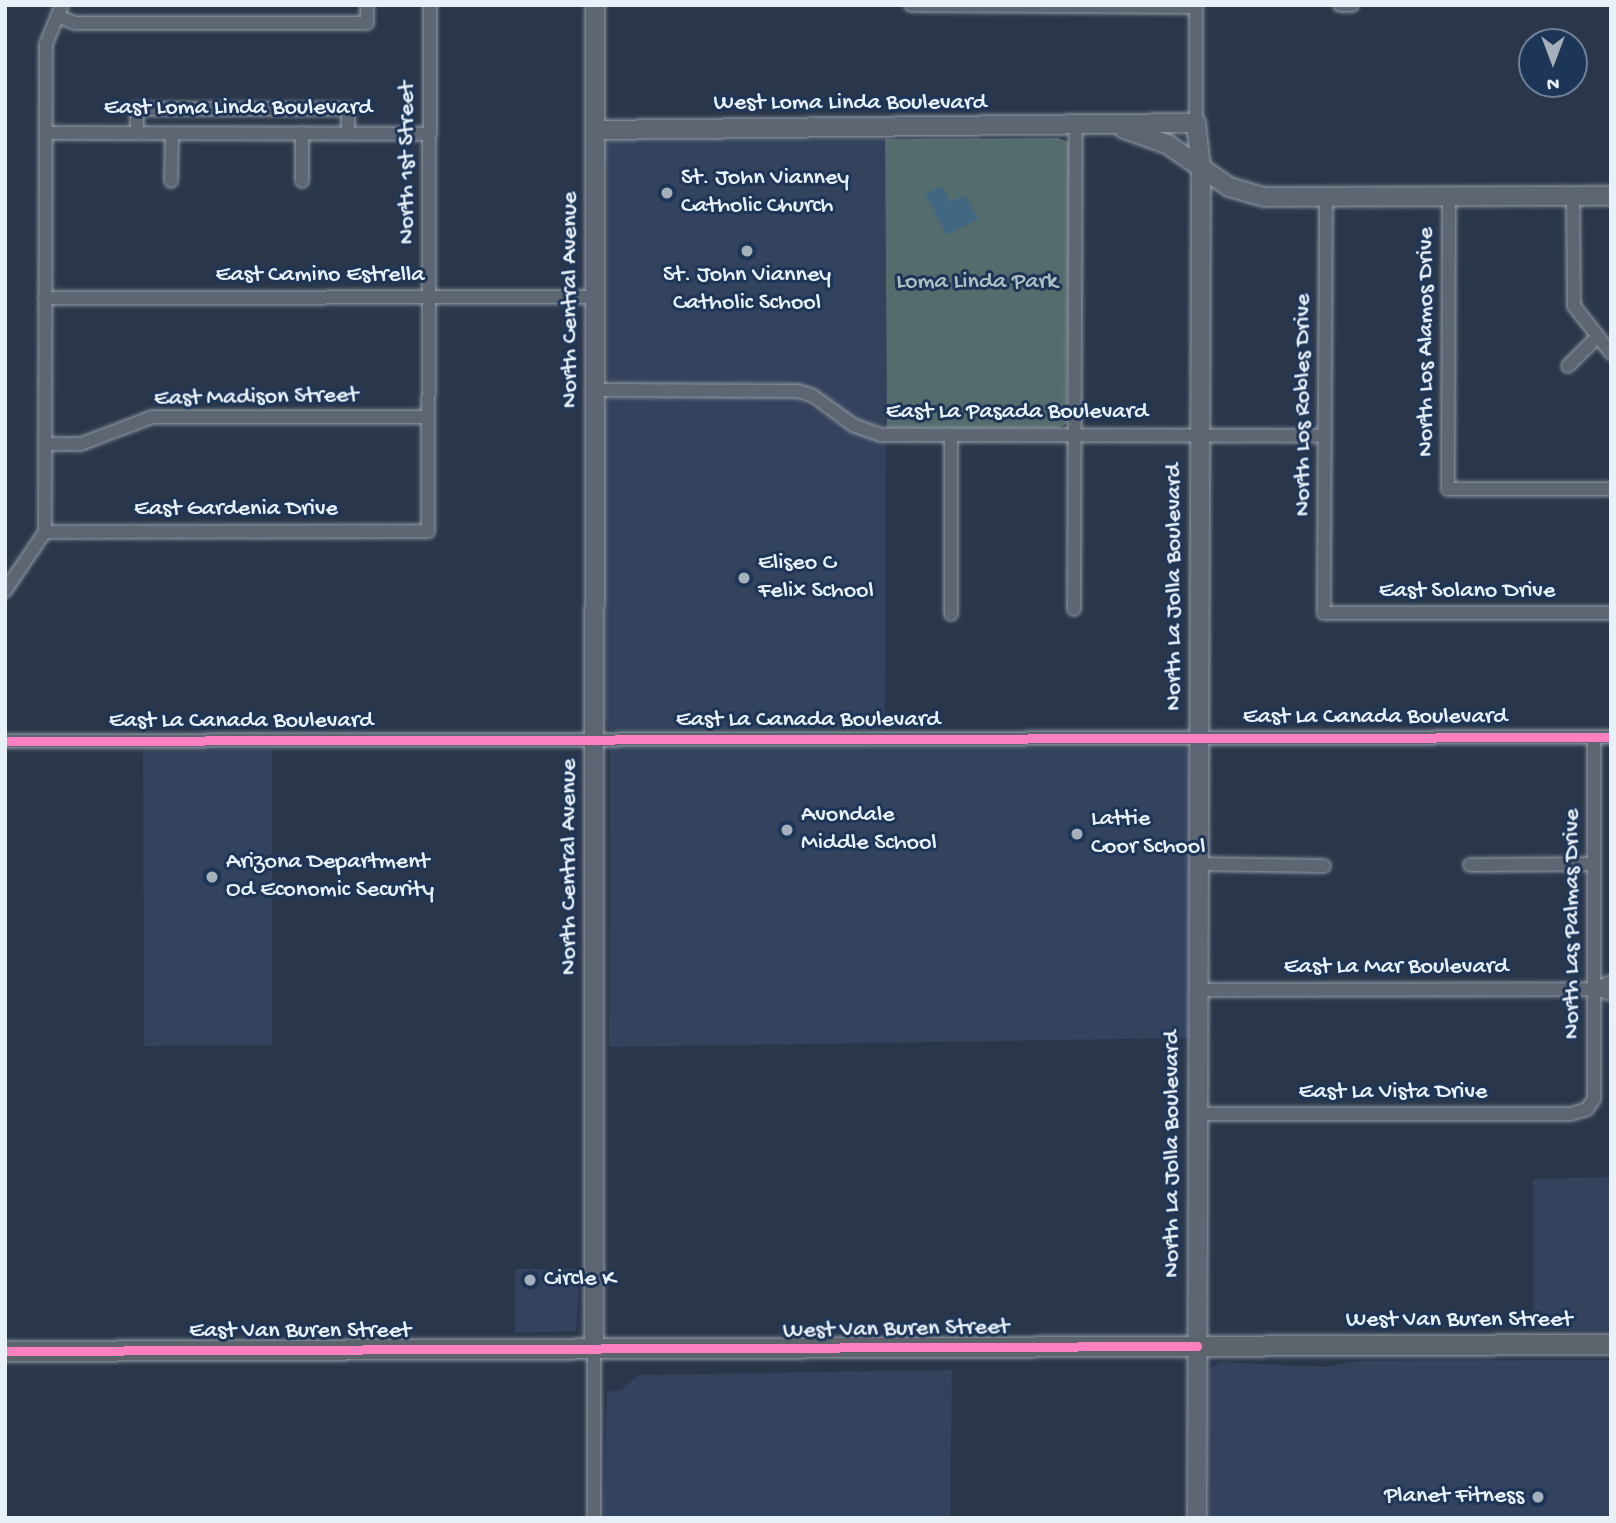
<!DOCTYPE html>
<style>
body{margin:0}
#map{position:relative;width:1616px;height:1523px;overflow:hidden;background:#2a374a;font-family:"Gochi Hand",sans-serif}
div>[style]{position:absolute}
.built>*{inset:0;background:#33425d}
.green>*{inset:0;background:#546c6c}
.water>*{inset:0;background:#406882}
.roads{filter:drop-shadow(0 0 2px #959da7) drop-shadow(0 0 2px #959da7)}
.street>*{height:12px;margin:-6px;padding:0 6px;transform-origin:6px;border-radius:6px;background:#5d6672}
.secondary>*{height:18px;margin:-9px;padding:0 9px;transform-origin:9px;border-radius:9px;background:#5d6672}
.primary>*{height:19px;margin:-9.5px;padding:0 9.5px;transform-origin:9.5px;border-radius:9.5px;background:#5d646b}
.cycleway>*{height:9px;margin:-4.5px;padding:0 4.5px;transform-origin:4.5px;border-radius:4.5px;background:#ff80c0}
.dots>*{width:19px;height:19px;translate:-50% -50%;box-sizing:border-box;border:4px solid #1d3557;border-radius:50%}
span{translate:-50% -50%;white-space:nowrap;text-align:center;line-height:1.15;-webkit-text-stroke:6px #1d3557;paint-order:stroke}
.street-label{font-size:24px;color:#e8f1f8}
.poi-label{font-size:24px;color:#e8f1f8}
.left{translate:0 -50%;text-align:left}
.right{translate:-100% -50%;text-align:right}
.park-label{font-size:24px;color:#afbfc2}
.frame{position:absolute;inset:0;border:7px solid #e8f1f8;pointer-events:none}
.north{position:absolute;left:1518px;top:28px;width:70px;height:70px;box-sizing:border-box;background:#1d3557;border:2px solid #6e8097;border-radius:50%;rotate:180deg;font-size:19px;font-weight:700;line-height:28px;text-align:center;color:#e8f1f8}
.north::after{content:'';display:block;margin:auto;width:24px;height:32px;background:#a6b0bb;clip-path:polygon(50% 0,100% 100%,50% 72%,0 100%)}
</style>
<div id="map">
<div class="built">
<i style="clip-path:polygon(612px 139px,885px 139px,887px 428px,858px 421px,811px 388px,786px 383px,615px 383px,607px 379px,607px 166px,603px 161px,604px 146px)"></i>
<i style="clip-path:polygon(769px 396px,797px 399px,845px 428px,886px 443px,885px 729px,610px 730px,603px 712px,603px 407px,610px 398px)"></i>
<i style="clip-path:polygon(610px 747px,1186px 748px,1190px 755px,1189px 1038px,609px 1047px)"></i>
<i style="clip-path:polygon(272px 750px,272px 1045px,144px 1046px,143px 751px)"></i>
<i style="clip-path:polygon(1608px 1003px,1611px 1003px,1611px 1330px,1533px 1330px,1533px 1179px,1610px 1177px)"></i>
<i style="clip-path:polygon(515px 1269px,580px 1269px,576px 1331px,515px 1333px)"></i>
<i style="clip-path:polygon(1611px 1360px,1611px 1518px,1209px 1518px,1207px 1381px,1209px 1370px,1220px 1362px,1324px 1367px,1358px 1361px)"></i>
<i style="clip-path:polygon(952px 1370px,950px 1518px,604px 1518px,607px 1392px,621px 1390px,638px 1375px)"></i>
</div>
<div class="green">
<i style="clip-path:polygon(1058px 138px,1069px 142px,1069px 149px,1067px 423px,1060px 428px,887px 428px,885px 139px)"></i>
</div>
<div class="water">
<i style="clip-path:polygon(942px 186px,950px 202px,965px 195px,978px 219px,947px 235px,925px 194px)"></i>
</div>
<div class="roads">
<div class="street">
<i style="left:911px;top:5px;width:285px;rotate:0.4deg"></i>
<i style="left:1196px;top:5px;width:118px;rotate:90deg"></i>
<i style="left:1340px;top:5px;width:12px"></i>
<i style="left:57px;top:16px;width:19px;rotate:21deg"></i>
<i style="left:75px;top:23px;width:292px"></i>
<i style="left:367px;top:23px;width:18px;rotate:-90deg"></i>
<i style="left:46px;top:133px;width:383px;rotate:0.1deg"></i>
<i style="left:137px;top:133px;width:24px;rotate:-90deg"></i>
<i style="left:137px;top:109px;width:211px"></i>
<i style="left:348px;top:109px;width:24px;rotate:90deg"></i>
<i style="left:302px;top:133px;width:48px;rotate:90deg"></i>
<i style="left:171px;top:181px;width:47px;rotate:-88.8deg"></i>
<i style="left:1449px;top:196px;width:293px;rotate:90.2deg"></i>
<i style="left:1448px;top:489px;width:163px"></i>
<i style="left:1573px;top:196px;width:110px;rotate:89.5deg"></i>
<i style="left:1574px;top:306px;width:60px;rotate:51.8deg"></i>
<i style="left:1326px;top:197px;width:416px;rotate:90.3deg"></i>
<i style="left:1324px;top:613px;width:287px"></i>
<i style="left:45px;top:298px;width:550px;rotate:-0.1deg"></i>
<i style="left:1568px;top:366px;width:40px;rotate:-45deg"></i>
<i style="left:596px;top:390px;width:202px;rotate:0.3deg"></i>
<i style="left:798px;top:391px;width:16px;rotate:18deg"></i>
<i style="left:813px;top:396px;width:49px;rotate:35.9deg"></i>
<i style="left:853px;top:425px;width:29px;rotate:20deg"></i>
<i style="left:880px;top:435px;width:445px;rotate:0.1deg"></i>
<i style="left:951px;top:435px;width:179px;rotate:90deg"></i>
<i style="left:46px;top:444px;width:35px"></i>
<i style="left:81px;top:444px;width:76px;rotate:-20.8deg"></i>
<i style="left:152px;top:417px;width:276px"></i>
<i style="left:45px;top:532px;width:383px;rotate:-0.1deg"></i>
<i style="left:428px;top:531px;width:526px;rotate:-89.78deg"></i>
<i style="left:5px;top:591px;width:71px;rotate:-55.9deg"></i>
<i style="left:45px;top:532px;width:488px;rotate:-89.9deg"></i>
<i style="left:46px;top:44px;width:42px;rotate:-67.7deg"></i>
<i style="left:1074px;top:609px;width:485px;rotate:-89.8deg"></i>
<i style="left:5px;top:741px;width:1606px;rotate:-0.14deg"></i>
<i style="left:1199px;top:864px;width:125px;rotate:0.9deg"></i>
<i style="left:1470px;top:865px;width:124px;rotate:-0.5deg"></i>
<i style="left:1595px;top:989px;width:17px;rotate:-24deg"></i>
<i style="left:1198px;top:990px;width:397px;rotate:-0.1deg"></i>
<i style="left:1595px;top:989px;width:17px;rotate:17deg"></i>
<i style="left:1198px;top:1114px;width:373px"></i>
<i style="left:1571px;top:1114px;width:17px;rotate:-17deg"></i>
<i style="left:1587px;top:1109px;width:12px;rotate:-55deg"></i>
<i style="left:1594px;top:1099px;width:362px;rotate:-90deg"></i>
<i style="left:594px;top:1518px;width:167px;rotate:-90deg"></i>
</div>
<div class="secondary">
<i style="left:1124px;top:129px;width:46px;rotate:19.2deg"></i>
<i style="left:1167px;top:144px;width:75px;rotate:34.7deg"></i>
<i style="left:1229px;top:187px;width:36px;rotate:16deg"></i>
<i style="left:1264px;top:197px;width:347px;rotate:-0.2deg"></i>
<i style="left:595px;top:130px;width:601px;rotate:-0.67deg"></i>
<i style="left:1196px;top:123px;width:45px;rotate:83.7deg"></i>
<i style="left:1201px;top:168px;width:1350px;rotate:90.17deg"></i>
<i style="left:594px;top:1351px;width:1346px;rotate:-89.96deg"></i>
</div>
<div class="primary">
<i style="left:5px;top:1351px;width:1606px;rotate:-0.25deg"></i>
</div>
</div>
<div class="cycleway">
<i style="left:5px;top:741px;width:1606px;rotate:-0.14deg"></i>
<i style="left:5px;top:1351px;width:1192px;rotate:-0.24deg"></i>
</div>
<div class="dots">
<i style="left:667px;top:193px;background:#a6b0bb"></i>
<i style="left:747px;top:251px;background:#a6b0bb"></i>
<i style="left:744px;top:578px;background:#a6b0bb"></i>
<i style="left:787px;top:830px;background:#a6b0bb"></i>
<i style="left:1077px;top:834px;background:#a6b0bb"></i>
<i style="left:212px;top:877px;background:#a6b0bb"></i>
<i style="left:530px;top:1280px;background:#a6b0bb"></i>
<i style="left:1538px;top:1497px;background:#a6b0bb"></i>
</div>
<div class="street-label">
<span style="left:850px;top:104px">West Loma Linda Boulevard</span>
<span style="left:238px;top:109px">East Loma Linda Boulevard</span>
<span style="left:408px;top:163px;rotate:-90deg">North 1st Street</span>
<span style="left:320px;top:276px">East Camino Estrella</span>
<span style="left:571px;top:300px;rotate:-90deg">North Central Avenue</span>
<span style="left:1427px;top:342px;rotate:-90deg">North Los Alamos Drive</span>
<span style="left:256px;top:398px;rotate:-1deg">East Madison Street</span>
<span style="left:1304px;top:405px;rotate:-90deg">North Los Robles Drive</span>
<span style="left:1017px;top:413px">East La Pasada Boulevard</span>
<span style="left:236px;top:510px">East Gardenia Drive</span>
<span style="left:1175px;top:587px;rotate:-90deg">North La Jolla Boulevard</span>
<span style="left:1467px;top:592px">East Solano Drive</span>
<span style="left:1375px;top:718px">East La Canada Boulevard</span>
<span style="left:808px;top:721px">East La Canada Boulevard</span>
<span style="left:241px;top:722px">East La Canada Boulevard</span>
<span style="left:570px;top:867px;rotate:-90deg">North Central Avenue</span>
<span style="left:1573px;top:924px;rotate:-90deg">North Las Palmas Drive</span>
<span style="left:1396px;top:968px">East La Mar Boulevard</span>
<span style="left:1393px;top:1093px">East La Vista Drive</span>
<span style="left:1173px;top:1154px;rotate:-90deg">North La Jolla Boulevard</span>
<span style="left:1459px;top:1321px">West Van Buren Street</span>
<span style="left:896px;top:1330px;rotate:-1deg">West Van Buren Street</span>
<span style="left:300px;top:1332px">East Van Buren Street</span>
</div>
<div class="poi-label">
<span class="left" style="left:681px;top:193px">St. John Vianney<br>Catholic Church</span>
<span style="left:747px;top:290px">St. John Vianney<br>Catholic School</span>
<span class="left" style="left:758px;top:578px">Eliseo C<br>Felix School</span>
<span class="left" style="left:801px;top:830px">Avondale<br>Middle School</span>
<span class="left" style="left:1091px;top:834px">Lattie<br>Coor School</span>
<span class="left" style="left:226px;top:877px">Arizona Department<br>Od Economic Security</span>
<span class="left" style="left:544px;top:1280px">Circle K</span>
<span class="right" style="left:1524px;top:1497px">Planet Fitness</span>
</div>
<div class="park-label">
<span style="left:977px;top:283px">Loma Linda Park</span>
</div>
<div class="frame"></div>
<div class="north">N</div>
</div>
